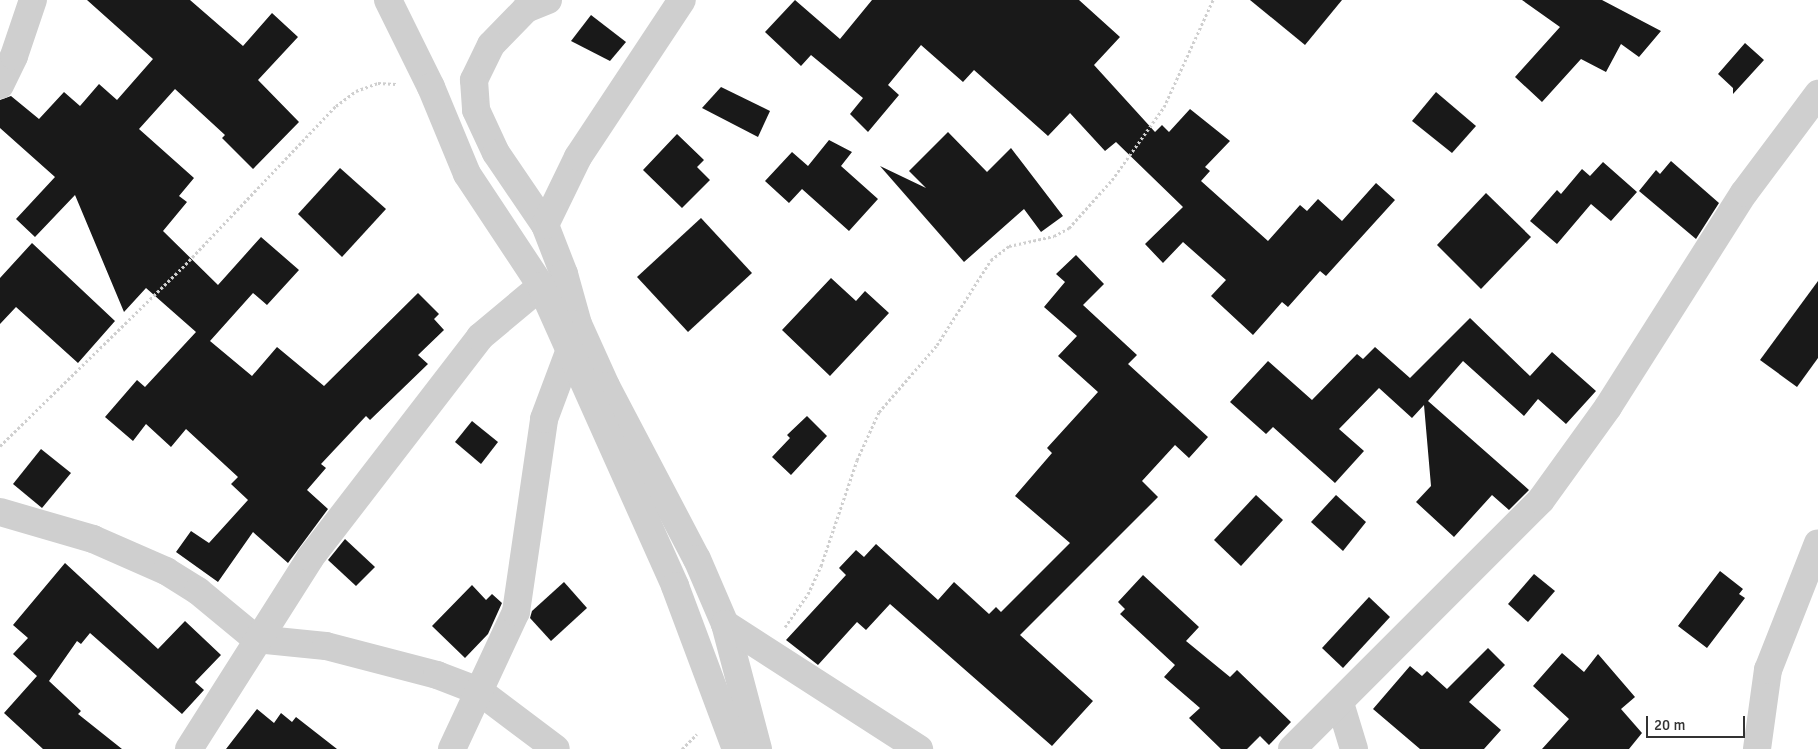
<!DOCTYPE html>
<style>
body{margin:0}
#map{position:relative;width:1818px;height:749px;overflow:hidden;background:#fff;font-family:Signika,sans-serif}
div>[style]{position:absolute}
.building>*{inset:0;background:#191919}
.path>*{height:3px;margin-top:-1.5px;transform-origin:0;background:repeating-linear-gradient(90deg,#cfcfcf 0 2.5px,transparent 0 5px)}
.minor>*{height:28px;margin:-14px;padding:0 14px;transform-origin:14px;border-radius:14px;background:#cfcfcf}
.tertiary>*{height:28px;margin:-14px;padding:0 14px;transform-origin:14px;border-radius:14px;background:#cfcfcf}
span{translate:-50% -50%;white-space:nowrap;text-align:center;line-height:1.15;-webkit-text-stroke:5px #fff;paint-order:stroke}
.scale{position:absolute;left:1646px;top:716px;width:99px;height:22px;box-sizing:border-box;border:2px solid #323232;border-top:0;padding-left:6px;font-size:15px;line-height:18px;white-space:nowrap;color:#323232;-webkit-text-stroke:4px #fff;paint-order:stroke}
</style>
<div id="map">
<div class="building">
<i style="clip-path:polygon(87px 0,190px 0,243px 46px,272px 13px,298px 37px,258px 80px,299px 122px,253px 169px,222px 138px,225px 135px,175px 89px,139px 129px,194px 178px,179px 196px,187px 202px,163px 231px,218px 285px,261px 237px,299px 270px,267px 305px,253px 293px,210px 341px,252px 376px,277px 347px,324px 386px,418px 293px,439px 314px,434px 319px,444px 330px,418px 355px,428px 364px,370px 420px,366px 416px,321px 464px,326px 468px,307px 490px,328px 509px,288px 563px,253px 532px,218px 582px,176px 552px,191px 531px,209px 543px,248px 500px,231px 484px,238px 477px,186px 429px,171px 447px,146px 424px,133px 441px,105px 417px,137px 380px,145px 387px,196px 332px,146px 288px,124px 312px,75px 195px,35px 237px,16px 219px,55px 177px,0 128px,0 100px,11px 96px,39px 119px,64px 92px,80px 106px,99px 84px,117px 100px,153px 59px)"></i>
<i style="clip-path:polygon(795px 0,840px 39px,872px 0,1079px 0,1120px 37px,1094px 65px,1155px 132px,1162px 125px,1169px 132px,1190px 109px,1230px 141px,1205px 167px,1210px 171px,1201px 181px,1268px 241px,1300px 205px,1307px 211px,1318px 199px,1342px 221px,1376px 183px,1395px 200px,1326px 276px,1320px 271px,1288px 307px,1282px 302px,1253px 335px,1211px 296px,1226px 280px,1183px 242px,1163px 263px,1145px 244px,1183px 207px,1116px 142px,1105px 151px,1070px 113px,1048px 136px,974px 70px,963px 82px,921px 45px,888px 85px,899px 95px,868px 132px,850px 114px,863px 98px,811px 55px,801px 66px,765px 32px)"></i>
<i style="clip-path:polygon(1250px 0,1342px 0,1305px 45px)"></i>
<i style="clip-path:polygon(1522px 0,1602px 0,1661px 31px,1639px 57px,1621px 44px,1606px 72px,1581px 59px,1542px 102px,1515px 77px,1560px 27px)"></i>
<i style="clip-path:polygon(591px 15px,626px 42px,610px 61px,571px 41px)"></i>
<i style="clip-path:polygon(1745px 43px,1764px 60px,1733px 94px,1733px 88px,1718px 74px)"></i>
<i style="clip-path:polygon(721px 87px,770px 111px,758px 137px,702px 108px)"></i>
<i style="clip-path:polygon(1436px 92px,1476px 126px,1452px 153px,1412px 121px)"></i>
<i style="clip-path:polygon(948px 132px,987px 172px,1011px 148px,1063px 216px,1041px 232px,1024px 209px,964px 262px,880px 166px,926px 188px,909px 171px)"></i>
<i style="clip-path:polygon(677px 134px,704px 160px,697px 167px,710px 180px,682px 208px,643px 170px)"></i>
<i style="clip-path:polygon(829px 140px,852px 152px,841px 166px,878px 199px,849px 231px,802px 189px,789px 203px,765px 181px,792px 152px,808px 166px)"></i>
<i style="clip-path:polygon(1671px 161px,1719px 203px,1696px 239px,1639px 191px,1656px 170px,1660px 174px)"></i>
<i style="clip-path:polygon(1603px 162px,1637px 192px,1611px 221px,1591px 204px,1557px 244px,1530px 221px,1557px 190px,1561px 194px,1582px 169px,1590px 176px)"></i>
<i style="clip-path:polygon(340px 168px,386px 209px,342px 257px,298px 214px)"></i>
<i style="clip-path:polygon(1486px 193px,1531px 237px,1481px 289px,1437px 245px)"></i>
<i style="clip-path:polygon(701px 218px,752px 273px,688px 332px,637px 277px)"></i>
<i style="clip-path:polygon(32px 243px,115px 321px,78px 363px,16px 307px,0 324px,0 278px)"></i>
<i style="clip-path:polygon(1076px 255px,1104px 284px,1083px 305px,1137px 355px,1128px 364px,1208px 437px,1189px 458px,1175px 445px,1142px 481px,1158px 497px,1020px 635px,1093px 701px,1052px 746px,890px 604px,866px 630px,857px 622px,818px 665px,786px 640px,846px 575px,839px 568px,856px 550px,864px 557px,876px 544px,938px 600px,954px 582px,989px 614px,996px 607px,1001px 612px,1070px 543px,1015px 496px,1052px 453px,1047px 448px,1098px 392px,1058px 356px,1077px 336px,1044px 307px,1065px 282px,1056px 274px)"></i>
<i style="clip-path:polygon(831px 278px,856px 301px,865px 291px,889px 313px,830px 376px,782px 330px)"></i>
<i style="clip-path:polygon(1818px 281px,1818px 358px,1797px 387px,1760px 360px)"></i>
<i style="clip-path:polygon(1470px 318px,1530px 376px,1552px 352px,1596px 391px,1566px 424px,1538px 399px,1524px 416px,1463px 361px,1428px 401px,1529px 490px,1509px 510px,1492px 495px,1454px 537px,1416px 502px,1431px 486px,1424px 405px,1412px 418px,1379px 388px,1339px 429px,1364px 451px,1335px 483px,1273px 427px,1266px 434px,1230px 402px,1268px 361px,1312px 400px,1357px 354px,1363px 359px,1375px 347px,1410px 378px)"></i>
<i style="clip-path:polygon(807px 416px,827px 436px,791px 475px,772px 457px,790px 438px,787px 435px)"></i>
<i style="clip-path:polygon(472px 421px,498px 442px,481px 464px,455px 442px)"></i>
<i style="clip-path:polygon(41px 449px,71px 473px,42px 508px,13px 484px)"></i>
<i style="clip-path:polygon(1256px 495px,1283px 520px,1241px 566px,1214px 540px)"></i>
<i style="clip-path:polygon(1336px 495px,1366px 522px,1343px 551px,1311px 522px)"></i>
<i style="clip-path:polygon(345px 539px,375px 567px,356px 586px,328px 560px)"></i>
<i style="clip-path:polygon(65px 563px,158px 649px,185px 621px,221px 655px,195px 682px,204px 690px,182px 714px,90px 633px,81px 644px,77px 641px,49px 681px,81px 711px,78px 714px,122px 749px,43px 749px,4px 713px,37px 676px,13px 654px,28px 638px,13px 625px)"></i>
<i style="clip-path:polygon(1720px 571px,1743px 589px,1739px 594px,1745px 598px,1707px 648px,1678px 626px)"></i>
<i style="clip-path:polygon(1534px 574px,1555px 591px,1528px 622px,1508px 604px)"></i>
<i style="clip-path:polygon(1143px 575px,1199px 627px,1186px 641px,1230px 677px,1237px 670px,1291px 722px,1269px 745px,1260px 736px,1247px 749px,1221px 749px,1189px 718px,1200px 708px,1164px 677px,1175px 665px,1120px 614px,1125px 609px,1118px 602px)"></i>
<i style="clip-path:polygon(564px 582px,587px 608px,551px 641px,530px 618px,532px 611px)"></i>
<i style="clip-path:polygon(472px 585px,486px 600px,492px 594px,502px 603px,488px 634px,465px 658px,432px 626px)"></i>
<i style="clip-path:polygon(1369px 597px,1390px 617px,1343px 668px,1322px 648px)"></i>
<i style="clip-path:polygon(1488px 648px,1505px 665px,1469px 702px,1501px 730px,1484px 749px,1420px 749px,1373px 709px,1410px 666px,1422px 676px,1427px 671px,1447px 689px)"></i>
<i style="clip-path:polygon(1562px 653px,1584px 672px,1598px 654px,1635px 697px,1621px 709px,1642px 733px,1629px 749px,1542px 749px,1569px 719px,1533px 686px)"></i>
<i style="clip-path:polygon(257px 709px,274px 723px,281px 713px,292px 722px,296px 717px,337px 749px,226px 749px)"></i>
</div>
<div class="path">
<i style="left:0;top:446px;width:255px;rotate:-44.4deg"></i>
<i style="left:182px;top:268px;width:224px;rotate:-46.5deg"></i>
<i style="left:336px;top:106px;width:25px;rotate:-37deg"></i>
<i style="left:356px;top:91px;width:23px;rotate:-20deg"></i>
<i style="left:378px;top:83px;width:18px;rotate:3deg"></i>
<i style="left:785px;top:627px;width:40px;rotate:-55.1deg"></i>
<i style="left:808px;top:594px;width:31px;rotate:-65deg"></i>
<i style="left:821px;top:566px;width:112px;rotate:-71.2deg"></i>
<i style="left:857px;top:460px;width:53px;rotate:-65.4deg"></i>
<i style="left:879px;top:412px;width:89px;rotate:-49.1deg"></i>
<i style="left:937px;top:345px;width:101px;rotate:-57.6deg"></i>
<i style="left:991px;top:260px;width:23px;rotate:-38deg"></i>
<i style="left:1009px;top:246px;width:46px;rotate:-12.5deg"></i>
<i style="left:1054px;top:236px;width:17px;rotate:-28deg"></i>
<i style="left:1069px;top:228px;width:64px;rotate:-48.1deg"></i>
<i style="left:1112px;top:180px;width:90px;rotate:-54.5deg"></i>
<i style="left:1164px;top:107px;width:118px;rotate:-65.4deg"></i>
<i style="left:682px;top:749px;width:21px;rotate:-45deg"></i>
</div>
<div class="minor">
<i style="left:548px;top:0;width:24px;rotate:158deg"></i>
<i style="left:526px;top:9px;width:50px;rotate:134.2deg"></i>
<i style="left:491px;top:45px;width:39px;rotate:116deg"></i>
<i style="left:474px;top:80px;width:30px;rotate:86deg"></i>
<i style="left:476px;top:110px;width:47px;rotate:65.1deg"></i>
<i style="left:496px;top:153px;width:87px;rotate:55.8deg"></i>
<i style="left:545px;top:225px;width:53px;rotate:68.8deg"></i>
<i style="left:564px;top:274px;width:52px;rotate:74.4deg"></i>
<i style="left:578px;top:324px;width:68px;rotate:65.7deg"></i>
<i style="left:606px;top:386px;width:195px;rotate:62.3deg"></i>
<i style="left:697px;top:559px;width:71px;rotate:66.7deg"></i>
<i style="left:725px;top:624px;width:129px;rotate:75.2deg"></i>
<i style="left:0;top:85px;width:32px;rotate:-64deg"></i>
<i style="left:14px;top:56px;width:59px;rotate:-71.3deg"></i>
<i style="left:545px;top:225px;width:76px;rotate:-64.1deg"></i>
<i style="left:578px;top:157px;width:188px;rotate:-56.5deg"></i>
<i style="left:0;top:512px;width:97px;rotate:16.2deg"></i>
<i style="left:93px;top:539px;width:80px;rotate:23.7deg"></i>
<i style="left:166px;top:571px;width:38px;rotate:32deg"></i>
<i style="left:198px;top:591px;width:75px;rotate:39.6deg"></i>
<i style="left:256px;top:639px;width:70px;rotate:5.7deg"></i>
<i style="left:326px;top:646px;width:115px;rotate:14.6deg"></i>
<i style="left:437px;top:675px;width:45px;rotate:20.9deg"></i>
<i style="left:479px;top:691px;width:96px;rotate:37deg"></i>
<i style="left:725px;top:624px;width:231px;rotate:32.8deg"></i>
<i style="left:1340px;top:703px;width:48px;rotate:73.1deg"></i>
<i style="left:189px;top:749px;width:226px;rotate:-57.6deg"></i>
<i style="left:310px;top:558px;width:279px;rotate:-52.4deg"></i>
<i style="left:480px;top:337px;width:80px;rotate:-39.9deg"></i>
<i style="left:452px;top:749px;width:151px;rotate:-65deg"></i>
<i style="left:516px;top:612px;width:195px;rotate:-81.7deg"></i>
<i style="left:544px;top:419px;width:72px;rotate:-69.5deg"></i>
<i style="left:1292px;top:749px;width:352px;rotate:-45deg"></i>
<i style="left:1541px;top:500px;width:115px;rotate:-54.2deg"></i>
<i style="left:1608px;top:407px;width:254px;rotate:-57.6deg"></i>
<i style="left:1744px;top:193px;width:124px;rotate:-53.2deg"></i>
<i style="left:1757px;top:749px;width:80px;rotate:-82.1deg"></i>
<i style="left:1768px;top:670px;width:136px;rotate:-68.5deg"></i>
</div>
<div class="tertiary">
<i style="left:388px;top:0;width:97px;rotate:63.7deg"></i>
<i style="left:431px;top:87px;width:94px;rotate:67.5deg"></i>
<i style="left:467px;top:174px;width:134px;rotate:56.5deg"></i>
<i style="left:541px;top:286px;width:329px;rotate:65.9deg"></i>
<i style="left:675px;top:586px;width:174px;rotate:69.5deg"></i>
</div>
<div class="scale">20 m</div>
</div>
